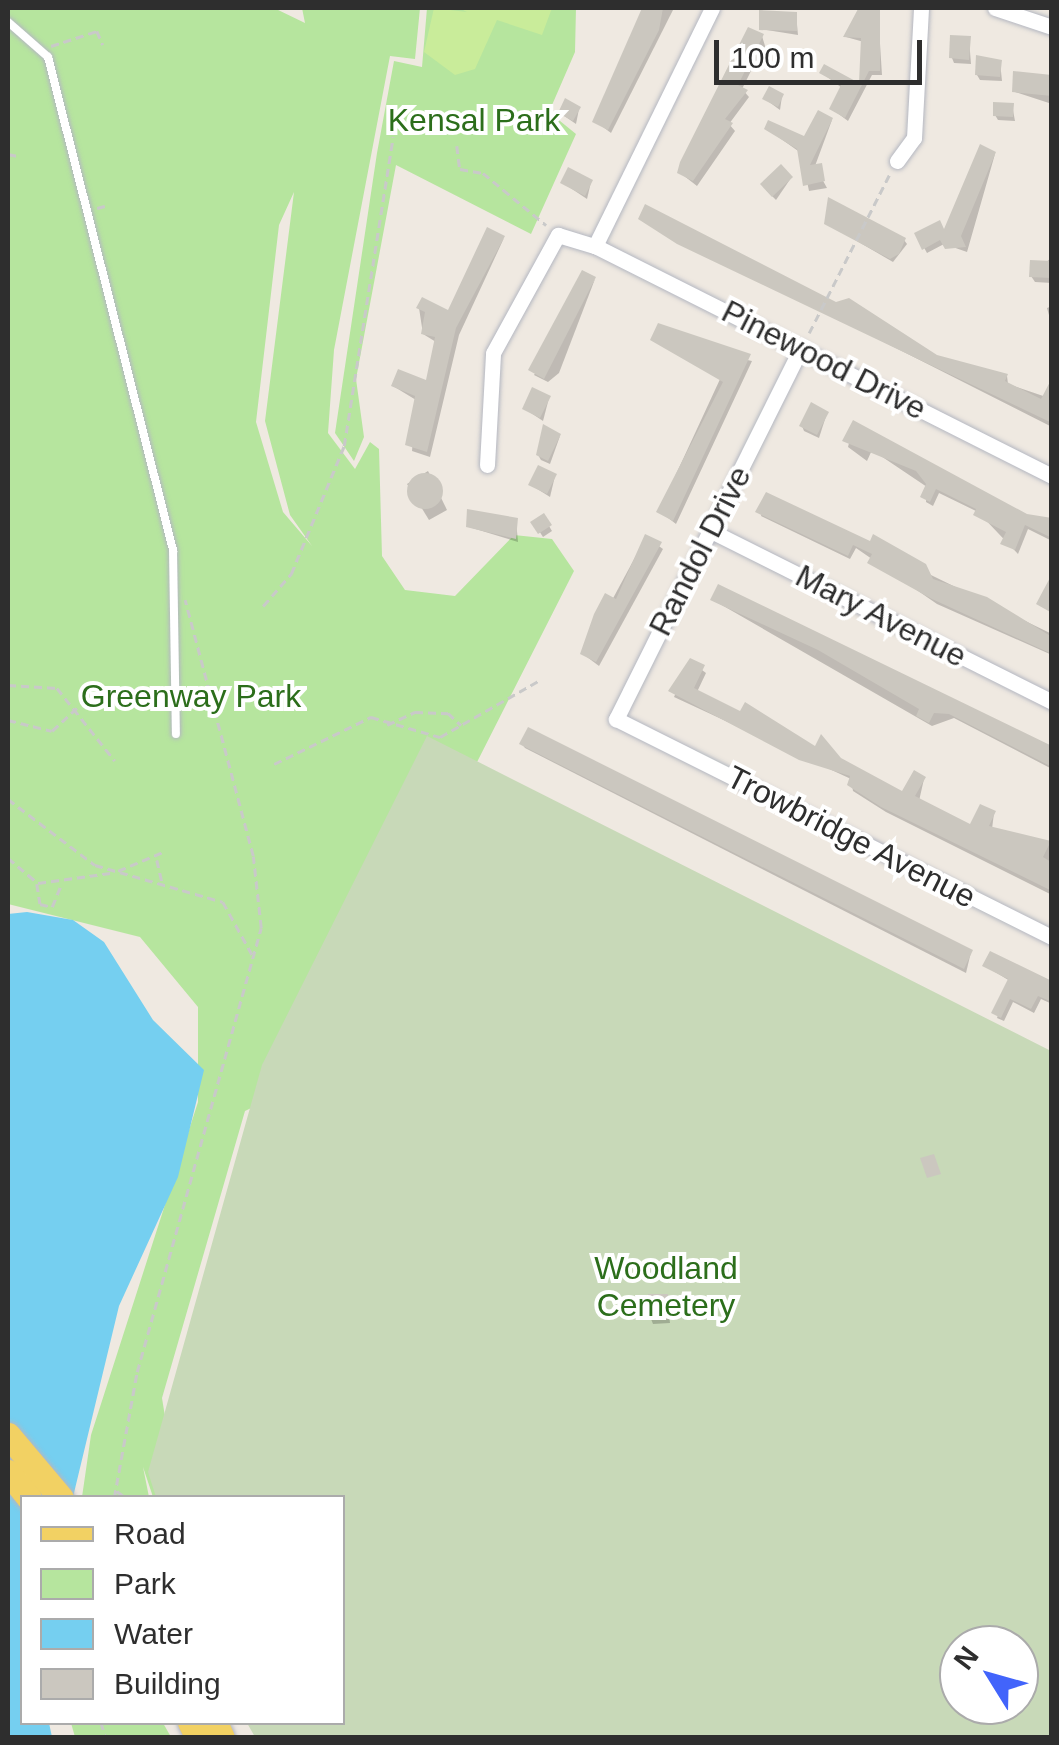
<!DOCTYPE html>
<style>
body{margin:0}
#map{position:relative;width:1059px;height:1745px;overflow:hidden;background:#efe9e1;font-family:Arial,sans-serif}
div>[style]{position:absolute}
[style*='--x']{left:calc(var(--x)*1px);top:calc(var(--y)*1px);width:calc(var(--w)*1px);rotate:calc(var(--a)*1deg)}
.green>*{inset:0;background:#b6e59e}
.cemetery>*{inset:0;background:#c8d9b8}
.pitch>*{inset:0;background:#c9ec9a}
.water>*{inset:0;background:#75cff0}
.shadow>*{inset:0;background:#0003}
.building>*{inset:0;background:#cbc7bf}
.round{border-radius:50%}
.path>*{height:2.5px;margin-top:-1.25px;transform-origin:0;background:repeating-linear-gradient(90deg,#c9c9c9 0 8px,transparent 0 13px)}
.roads{filter:drop-shadow(0 0 2px #b4b7c1) drop-shadow(0 0 2px #b4b7c1)}
.service>*{height:8px;margin:-4px;padding:0 4px;transform-origin:4px;border-radius:4px;background:#fff}
.minor>*{height:15px;margin:-7.5px;padding:0 7.5px;transform-origin:7.5px;border-radius:7.5px;background:#fff}
.primary>*{height:25px;margin:-12.5px;padding:0 12.5px;transform-origin:12.5px;border-radius:12.5px;background:#f2d163}
span{translate:-50% -50%;white-space:nowrap;text-align:center;line-height:1.15;-webkit-text-stroke:8px #fff;paint-order:stroke}
.park-label{font-size:32px;color:#2c6e1b}
.street-label{font-size:32px;color:#2e2e2e}
.frame{position:absolute;inset:0;border:10px solid #2e2e2e;pointer-events:none}
.legend{position:absolute;left:20px;top:1495px;width:325px;height:230px;box-sizing:border-box;background:#fff;border:2px solid #ababab;margin:0;padding:12px 18px;list-style:none;font-size:30px;color:#2e2e2e}
.legend li{display:flex;align-items:center;gap:20px;height:50px}
.legend b{width:50px;border:2px solid #ababab}
.north{position:absolute;left:939px;top:1625px;width:100px;height:100px;box-sizing:border-box;background:#fff;border:2px solid #ababab;border-radius:50%;rotate:307deg;font-size:28px;font-weight:700;line-height:40px;text-align:center;color:#2e2e2e}
.north::after{content:'';display:block;margin:auto;width:35px;height:45px;background:#4264fb;clip-path:polygon(50% 0,100% 100%,50% 72%,0 100%)}
.scale{position:absolute;left:714px;top:40px;width:208px;height:45px;box-sizing:border-box;border:5px solid #2e2e2e;border-top:0;padding-left:12px;font-size:30px;line-height:35px;white-space:nowrap;color:#2e2e2e;-webkit-text-stroke:8px #fff;paint-order:stroke}
</style>
<div id="map">
<div class="green">
<div style="clip-path:polygon(evenodd,8px 8px,274px 8px,305px 23px,302px 8px,420px 8px,415px 59px,390px 56px,334px 350px,328px 433px,355px 469px,370px 442px,379px 449px,382px 556px,405px 590px,455px 596px,514px 535px,552px 539px,574px 571px,472px 772px,377px 1047px,245px 1111px,162px 1398px,178px 1497px,153px 1497px,143px 1467px,149px 1497px,82px 1497px,91px 1435px,198px 1102px,198px 1007px,140px 937px,8px 904px,8px 8px,294px 192px,265px 421px,290px 515px,312px 546px,283px 512px,256px 422px,279px 225px,294px 192px)"></div>
<div style="clip-path:polygon(427px 8px,576px 8px,575px 52px,549px 112px,576px 134px,531px 234px,396px 165px,356px 379px,364px 437px,354px 461px,335px 433px,377px 153px,394px 61px,422px 67px)"></div>
<div style="clip-path:polygon(71px 1723px,163px 1723px,171px 1737px,75px 1737px)"></div>
</div>
<div class="cemetery">
<div style="clip-path:polygon(evenodd,427px 736px,1051px 1051px,1051px 1737px,255px 1737px,247px 1723px,342px 1722px,342px 1498px,156px 1497px,148px 1472px,262px 1065px,427px 736px,959px 1645px,1019px 1645px,1019px 1705px,959px 1705px,959px 1645px)"></div>
</div>
<div class="pitch">
<div style="clip-path:polygon(434px 8px,467px 12px,459px 8px,552px 8px,542px 35px,497px 20px,475px 69px,455px 75px,424px 52px)"></div>
</div>
<div class="water">
<div style="clip-path:polygon(27px 912px,73px 920px,104px 942px,153px 1020px,204px 1070px,178px 1177px,119px 1306px,73px 1497px,22px 1498px,22px 1722px,49px 1723px,52px 1737px,8px 1737px,8px 914px)"></div>
</div>
<div class="shadow">
<div style="clip-path:polygon(645px 8px,674px 8px,611px 133px,595px 121px)"></div>
<div style="clip-path:polygon(878px 12px,882px 75px,872px 75px,848px 121px,832px 109px,842px 88px,822px 73px,861px 87px,864px 42px,846px 37px)"></div>
<div style="clip-path:polygon(796px 14px,798px 35px,761px 29px)"></div>
<div style="clip-path:polygon(762px 36px,769px 59px,756px 61px,742px 89px,749px 97px,729px 124px,735px 131px,697px 186px,679px 172px)"></div>
<div style="clip-path:polygon(969px 39px,971px 64px,954px 63px,952px 58px)"></div>
<div style="clip-path:polygon(1000px 62px,1002px 81px,980px 80px,977px 75px)"></div>
<div style="clip-path:polygon(1052px 77px,1052px 104px,1015px 92px)"></div>
<div style="clip-path:polygon(782px 96px,780px 110px,765px 99px)"></div>
<div style="clip-path:polygon(1012px 105px,1015px 121px,998px 120px,995px 115px)"></div>
<div style="clip-path:polygon(579px 109px,576px 124px,560px 113px)"></div>
<div style="clip-path:polygon(832px 120px,815px 166px,827px 188px,809px 191px,801px 153px,767px 129px,805px 139px)"></div>
<div style="clip-path:polygon(995px 154px,967px 252px,944px 244px,927px 253px,917px 235px,944px 234px)"></div>
<div style="clip-path:polygon(791px 178px,776px 200px,766px 190px)"></div>
<div style="clip-path:polygon(591px 182px,587px 199px,563px 183px)"></div>
<div style="clip-path:polygon(641px 219px,936px 357px,1007px 376px,1008px 384px,1052px 399px,1052px 427px)"></div>
<div style="clip-path:polygon(826px 223px,904px 240px,907px 244px,893px 262px)"></div>
<div style="clip-path:polygon(504px 238px,459px 335px,430px 457px,412px 451px,416px 400px,393px 386px,428px 383px,436px 342px,423px 334px,419px 308px,449px 313px)"></div>
<div style="clip-path:polygon(1052px 257px,1052px 283px,1035px 282px,1031px 276px)"></div>
<div style="clip-path:polygon(595px 279px,559px 373px,548px 382px,534px 375px)"></div>
<div style="clip-path:polygon(1052px 306px,1052px 326px,1047px 308px)"></div>
<div style="clip-path:polygon(653px 340px,752px 361px,676px 524px,659px 511px,721px 377px)"></div>
<div style="clip-path:polygon(549px 398px,543px 421px,525px 409px)"></div>
<div style="clip-path:polygon(827px 413px,819px 438px,804px 431px,802px 426px)"></div>
<div style="clip-path:polygon(854px 423px,1027px 517px,1052px 519px,1052px 541px,1028px 529px,1018px 554px,978px 512px,939px 493px,933px 506px,926px 502px,927px 487px,872px 450px,867px 461px,848px 447px)"></div>
<div style="clip-path:polygon(560px 436px,550px 464px,541px 460px,538px 455px)"></div>
<div style="clip-path:polygon(428px 471px,447px 510px,429px 520px,407px 484px)"></div>
<div style="clip-path:polygon(555px 476px,550px 497px,531px 485px)"></div>
<div style="clip-path:polygon(767px 495px,1052px 634px,1052px 655px,937px 604px,856px 548px,850px 559px,761px 516px)"></div>
<div style="clip-path:polygon(543px 516px,552px 531px,543px 537px,534px 523px)"></div>
<div style="clip-path:polygon(516px 520px,518px 542px,469px 527px)"></div>
<div style="clip-path:polygon(646px 537px,663px 549px,599px 666px,583px 654px)"></div>
<div style="clip-path:polygon(713px 600px,1052px 749px,1052px 769px,954px 718px,932px 726px)"></div>
<div style="clip-path:polygon(690px 661px,706px 673px,697px 692px,904px 795px,924px 779px,919px 801px,971px 828px,994px 813px,992px 829px,1049px 843px,1052px 895px,886px 812px,853px 791px,851px 779px,674px 697px)"></div>
<div style="clip-path:polygon(522px 744px,971px 952px,966px 973px,525px 748px)"></div>
<div style="clip-path:polygon(985px 966px,1052px 984px,1052px 1004px,1041px 999px,1034px 1013px,1013px 1002px,1004px 1021px,997px 1018px,1010px 981px)"></div>
<div style="clip-path:polygon(667px 1296px,670px 1323px,653px 1324px,651px 1319px)"></div>
</div>
<div class="building">
<div style="clip-path:polygon(642px 8px,663px 8px,659px 30px,608px 130px,592px 122px)"></div>
<div style="clip-path:polygon(858px 9px,880px 10px,880px 71px,869px 71px,845px 118px,829px 109px,841px 85px,819px 73px,824px 64px,859px 83px,861px 38px,843px 37px)"></div>
<div style="clip-path:polygon(759px 10px,797px 12px,797px 31px,759px 30px)"></div>
<div style="clip-path:polygon(748px 27px,764px 34px,758px 46px,767px 51px,762px 62px,752px 57px,738px 85px,748px 90px,725px 119px,733px 123px,693px 181px,677px 173px,680px 162px)"></div>
<div style="clip-path:polygon(950px 35px,971px 36px,969px 60px,949px 58px)"></div>
<div style="clip-path:polygon(976px 55px,1002px 60px,1000px 77px,975px 75px)"></div>
<div style="clip-path:polygon(1013px 71px,1052px 75px,1052px 96px,1012px 92px)"></div>
<div style="clip-path:polygon(769px 86px,784px 94px,778px 107px,762px 99px)"></div>
<div style="clip-path:polygon(565px 98px,581px 107px,573px 121px,558px 113px)"></div>
<div style="clip-path:polygon(993px 102px,1014px 103px,1013px 117px,993px 116px)"></div>
<div style="clip-path:polygon(818px 110px,833px 118px,810px 165px,822px 163px,825px 181px,803px 186px,797px 149px,764px 129px,768px 120px,804px 136px)"></div>
<div style="clip-path:polygon(980px 144px,996px 152px,961px 236px,966px 247px,945px 249px,940px 240px,922px 250px,914px 233px,940px 220px,944px 229px)"></div>
<div style="clip-path:polygon(781px 164px,793px 177px,772px 197px,760px 184px)"></div>
<div style="clip-path:polygon(568px 167px,593px 180px,585px 196px,560px 183px)"></div>
<div style="clip-path:polygon(828px 197px,906px 238px,899px 254px,890px 259px,824px 224px)"></div>
<div style="clip-path:polygon(645px 204px,836px 302px,849px 298px,937px 355px,1008px 374px,1005px 381px,1041px 399px,1052px 378px,1052px 423px,677px 244px,638px 219px)"></div>
<div style="clip-path:polygon(487px 227px,505px 236px,456px 328px,427px 452px,405px 445px,415px 396px,391px 386px,398px 369px,426px 380px,435px 337px,421px 334px,425px 312px,416px 308px,422px 297px,448px 310px)"></div>
<div style="clip-path:polygon(1030px 260px,1052px 261px,1051px 278px,1029px 277px)"></div>
<div style="clip-path:polygon(582px 270px,596px 277px,544px 379px,528px 370px)"></div>
<div style="clip-path:polygon(658px 323px,751px 354px,673px 521px,656px 512px,723px 382px,650px 340px)"></div>
<div style="clip-path:polygon(532px 387px,551px 396px,540px 418px,522px 409px)"></div>
<div style="clip-path:polygon(811px 402px,829px 412px,817px 435px,799px 426px)"></div>
<div style="clip-path:polygon(853px 420px,1027px 514px,1052px 518px,1052px 538px,1025px 525px,1015px 550px,1000px 544px,1006px 532px,973px 515px,976px 509px,936px 489px,930px 502px,920px 497px,926px 484px,916px 471px,842px 441px)"></div>
<div style="clip-path:polygon(543px 424px,561px 434px,548px 461px,536px 455px)"></div>
<div style="clip-path:polygon(538px 465px,557px 474px,547px 494px,528px 485px)"></div>
<div class="round" style="left:407px;top:473px;width:36px;height:36px"></div>
<div style="clip-path:polygon(766px 492px,870px 541px,873px 534px,926px 564px,933px 579px,987px 597px,1052px 637px,1052px 654px,932px 599px,867px 563px,872px 554px,853px 545px,848px 556px,755px 512px)"></div>
<div style="clip-path:polygon(467px 509px,518px 518px,516px 539px,466px 527px)"></div>
<div style="clip-path:polygon(544px 513px,552px 525px,538px 534px,530px 522px)"></div>
<div style="clip-path:polygon(645px 534px,662px 542px,596px 662px,580px 654px,594px 614px,605px 593px,616px 599px)"></div>
<div style="clip-path:polygon(1052px 574px,1052px 613px,1036px 604px)"></div>
<div style="clip-path:polygon(718px 584px,1052px 746px,1052px 767px,949px 714px,934px 713px,929px 723px,916px 716px,919px 709px,818px 650px,710px 600px)"></div>
<div style="clip-path:polygon(690px 658px,705px 665px,694px 688px,740px 711px,745px 702px,815px 746px,821px 734px,841px 758px,902px 791px,914px 770px,926px 777px,915px 796px,970px 824px,980px 804px,996px 811px,989px 826px,1051px 841px,1043px 857px,1051px 862px,1052px 891px,881px 807px,847px 785px,850px 776px,799px 760px,668px 691px)"></div>
<div style="clip-path:polygon(528px 727px,973px 950px,964px 969px,519px 744px)"></div>
<div style="clip-path:polygon(990px 951px,1052px 981px,1052px 1002px,1038px 996px,1031px 1009px,1010px 999px,1001px 1018px,991px 1013px,1008px 979px,982px 966px)"></div>
<div style="clip-path:polygon(934px 1154px,941px 1174px,927px 1178px,920px 1158px)"></div>
<div style="clip-path:polygon(648px 1294px,668px 1294px,669px 1319px,648px 1320px)"></div>
</div>
<div class="path">
<div style="--x:51;--y:46;--w:48;--a:-18.1"></div>
<div style="--x:97;--y:31;--w:15;--a:67"></div>
<div style="--x:457;--y:146;--w:23;--a:83"></div>
<div style="--x:460;--y:169;--w:23;--a:10"></div>
<div style="--x:483;--y:173;--w:82;--a:39.5"></div>
<div style="--x:8;--y:154;--w:10;--a:11"></div>
<div style="--x:97;--y:208;--w:8;--a:-14"></div>
<div style="--x:809;--y:333;--w:177;--a:-63.1"></div>
<div style="--x:263;--y:606;--w:43;--a:-48.8"></div>
<div style="--x:291;--y:574;--w:139;--a:-67.5"></div>
<div style="--x:344;--y:446;--w:313;--a:-81"></div>
<div style="--x:8;--y:685;--w:49;--a:3.5"></div>
<div style="--x:57;--y:688;--w:93;--a:51.5"></div>
<div style="--x:8;--y:717;--w:10;--a:90"></div>
<div style="--x:8;--y:720;--w:45;--a:14"></div>
<div style="--x:52;--y:731;--w:34;--a:-43"></div>
<div style="--x:387;--y:725;--w:31;--a:-25"></div>
<div style="--x:415;--y:712;--w:33;--a:2"></div>
<div style="--x:448;--y:713;--w:18;--a:43"></div>
<div style="--x:274;--y:764;--w:108;--a:-25.9"></div>
<div style="--x:371;--y:717;--w:72;--a:16.2"></div>
<div style="--x:440;--y:737;--w:115;--a:-29.7"></div>
<div style="--x:8;--y:799;--w:109;--a:37.2"></div>
<div style="--x:95;--y:865;--w:133;--a:16.1"></div>
<div style="--x:223;--y:902;--w:64;--a:61"></div>
<div style="--x:8;--y:858;--w:39;--a:40"></div>
<div style="--x:38;--y:883;--w:73;--a:-7.9"></div>
<div style="--x:157;--y:860;--w:22;--a:77"></div>
<div style="--x:118;--y:871;--w:49;--a:-22.9"></div>
<div style="--x:37;--y:884;--w:20;--a:81"></div>
<div style="--x:40;--y:904;--w:12;--a:14"></div>
<div style="--x:52;--y:907;--w:22;--a:-68"></div>
<div style="--x:117;--y:1491;--w:11;--a:38"></div>
<div style="--x:114;--y:1498;--w:128;--a:-79.7"></div>
<div style="--x:137;--y:1372;--w:461;--a:-74.4"></div>
<div style="--x:261;--y:928;--w:72;--a:-96.3"></div>
<div style="--x:253;--y:856;--w:265;--a:-104.9"></div>
<div style="--x:101;--y:1722;--w:17;--a:73"></div>
</div>
<div class="roads">
<div class="service">
<div style="--x:8;--y:22;--w:53;--a:41.2"></div>
<div style="--x:48;--y:57;--w:509;--a:75.77"></div>
<div style="--x:173;--y:550;--w:184;--a:89.1"></div>
</div>
<div class="minor">
<div style="--x:995;--y:8;--w:60;--a:18.4"></div>
<div style="--x:897;--y:161;--w:29;--a:-54"></div>
<div style="--x:914;--y:138;--w:130;--a:-86.9"></div>
<div style="--x:595;--y:246;--w:265;--a:-63.8"></div>
<div style="--x:801;--y:348;--w:415;--a:116.5"></div>
<div style="--x:616;--y:719;--w:487;--a:26.6"></div>
<div style="--x:487;--y:465;--w:112;--a:-86.9"></div>
<div style="--x:493;--y:353;--w:135;--a:-61.2"></div>
<div style="--x:558;--y:235;--w:39;--a:17"></div>
<div style="--x:595;--y:246;--w:512;--a:26.72"></div>
<div style="--x:711;--y:531;--w:381;--a:26.6"></div>
</div>
<div class="primary">
<div style="--x:8;--y:1435;--w:82;--a:49.9"></div>
<div style="--x:8;--y:1472;--w:33;--a:51"></div>
<div style="--x:190;--y:1722;--w:18;--a:63"></div>
<div style="--x:215;--y:1722;--w:17;--a:66"></div>
</div>
</div>
<div class="park-label">
<span style="left:474px;top:120px">Kensal Park</span>
<span style="left:191px;top:696px">Greenway Park</span>
<span style="left:666px;top:1287px">Woodland<br>Cemetery</span>
</div>
<div class="street-label">
<span style="left:824px;top:360px;rotate:27deg">Pinewood Drive</span>
<span style="left:700px;top:551px;rotate:-63deg">Randol Drive</span>
<span style="left:881px;top:616px;rotate:27deg">Mary Avenue</span>
<span style="left:851px;top:837px;rotate:27deg">Trowbridge Avenue</span>
</div>
<div class="frame"></div>
<ul class="legend">
<li><b style="height:12px;background:#f2d163"></b>Road</li>
<li><b style="height:28px;background:#b6e59e"></b>Park</li>
<li><b style="height:28px;background:#75cff0"></b>Water</li>
<li><b style="height:28px;background:#cbc7bf"></b>Building</li>
</ul>
<div class="north">N</div>
<div class="scale">100 m</div>
</div>
